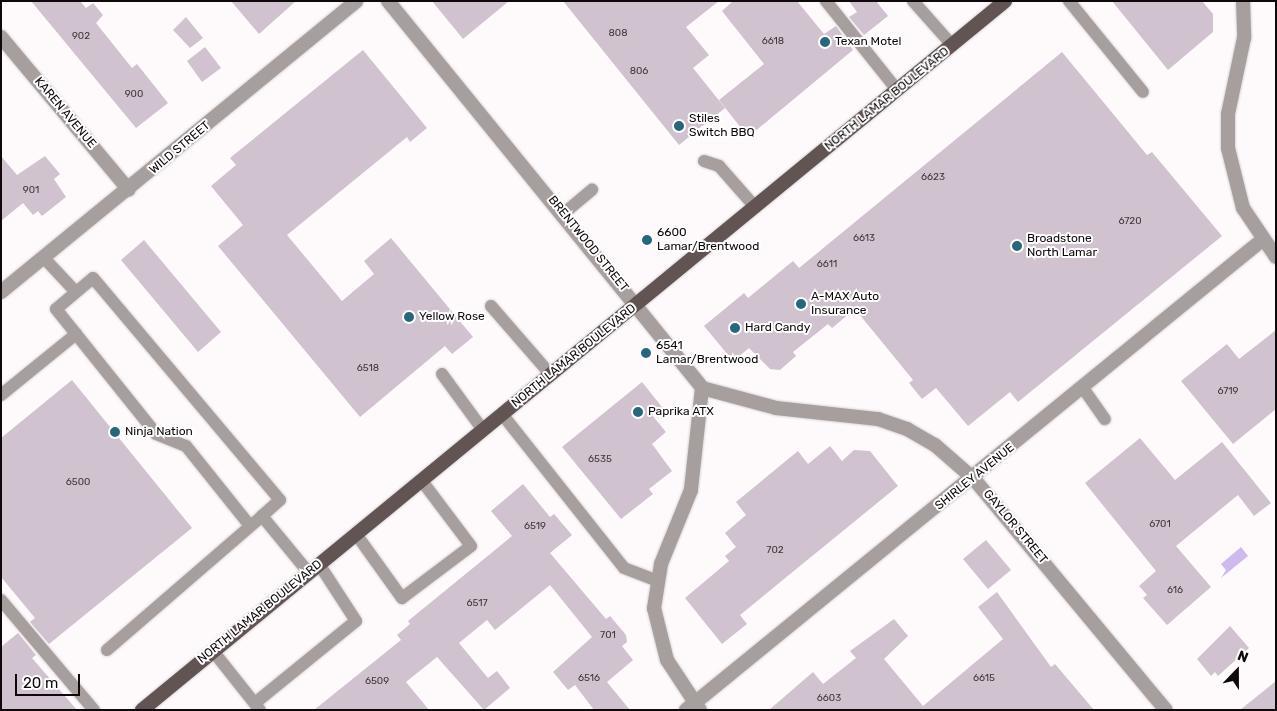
<!DOCTYPE html>
<style>
body{margin:0}
#map{position:relative;width:1277px;height:711px;overflow:hidden;background:#fefafc;font-family:Rubik,sans-serif}
div>[style]{position:absolute}
[style*='--x']{left:calc(var(--x)*1px);top:calc(var(--y)*1px);width:calc(var(--w)*1px);rotate:calc(var(--a)*1deg)}
.water>*{inset:0;background:#cebaec}
.building>*{inset:0;background:#d0c2ce}
.roads{filter:drop-shadow(0 0 1px #d8d3d6) drop-shadow(0 0 1px #d8d3d6)}
.service>*{height:12px;margin:-6px;padding:0 6px;transform-origin:6px;border-radius:6px;background:#a79f9e}
.minor>*{height:14px;margin:-7px;padding:0 7px;transform-origin:7px;border-radius:7px;background:#a79f9e}
.primary>*{height:14px;margin:-7px;padding:0 7px;transform-origin:7px;border-radius:7px;background:#625453}
.dots>*{width:14px;height:14px;translate:-50% -50%;box-sizing:border-box;border:2px solid #fff;border-radius:50%}
span{translate:-50% -50%;white-space:nowrap;text-align:center;line-height:1.15;-webkit-text-stroke:4px #fff;paint-order:stroke}
.number-label{font-size:10px;color:#3f373c}
.number-label span{-webkit-text-stroke-width:0}
.poi-label{font-size:12px;color:#0f090c}
.left{translate:0 -50%;text-align:left}
.street-label{font-size:12px;color:#0f090c}
.frame{position:absolute;inset:0;border:2px solid #0f090c;pointer-events:none}
.north{position:absolute;left:1212px;top:646px;width:50px;height:50px;-webkit-text-stroke:4px #fff;paint-order:stroke;rotate:22deg;font-size:14px;font-weight:700;line-height:20px;text-align:center;color:#0f090c}
.north::after{content:'';display:block;margin:auto;width:18px;height:22px;background:#0f090c;clip-path:polygon(50% 0,100% 100%,50% 72%,0 100%)}
.scale{position:absolute;left:15px;top:674px;width:65px;height:22px;box-sizing:border-box;border:2px solid #0f090c;border-top:0;padding-left:6px;font-size:15px;line-height:18px;white-space:nowrap;color:#0f090c;-webkit-text-stroke:4px #fff;paint-order:stroke}
</style>
<div id="map">
<div class="water">
<div style="clip-path:polygon(1241px 547px,1248px 556px,1221px 578px,1226px 570px,1221px 564px)"></div>
</div>
<div class="building">
<div style="clip-path:polygon(31px 1px,80px 1px,86px 8px,93px 3px,103px 15px,96px 23px,132px 68px,137px 64px,168px 103px,136px 128px)"></div>
<div style="clip-path:polygon(231px 1px,296px 1px,259px 34px)"></div>
<div style="clip-path:polygon(432px 1px,509px 1px,463px 39px)"></div>
<div style="clip-path:polygon(563px 1px,719px 1px,686px 27px,709px 55px,693px 68px,725px 108px,679px 145px)"></div>
<div style="clip-path:polygon(733px 1px,797px 1px,824px 34px,836px 26px,853px 50px,748px 137px,719px 100px,764px 64px,722px 11px)"></div>
<div style="clip-path:polygon(849px 1px,876px 1px,888px 16px,864px 35px,849px 17px,857px 12px)"></div>
<div style="clip-path:polygon(1112px 1px,1202px 1px,1213px 14px,1213px 32px,1168px 70px)"></div>
<div style="clip-path:polygon(186px 17px,203px 38px,190px 48px,173px 30px)"></div>
<div style="clip-path:polygon(205px 47px,221px 68px,202px 82px,187px 61px)"></div>
<div style="clip-path:polygon(363px 50px,427px 128px,410px 142px,407px 137px,287px 235px,342px 301px,374px 274px,364px 261px,391px 238px,473px 337px,452px 354px,445px 346px,360px 417px,218px 246px,243px 225px,211px 186px,236px 165px,230px 158px)"></div>
<div style="clip-path:polygon(1062px 52px,1147px 155px,1152px 152px,1222px 236px,1018px 402px,1010px 392px,968px 426px,936px 388px,922px 399px,909px 383px,913px 380px,855px 309px,832px 328px,828px 324px,793px 352px,796px 356px,780px 370px,770px 369px,749px 348px,733px 361px,704px 326px,744px 293px,748px 298px,793px 261px,799px 268px)"></div>
<div style="clip-path:polygon(1px 156px,17px 175px,45px 156px,60px 174px,54px 179px,66px 197px,42px 216px,38px 211px,33px 215px,23px 203px,1px 221px)"></div>
<div style="clip-path:polygon(144px 240px,221px 332px,198px 352px,121px 260px)"></div>
<div style="clip-path:polygon(1276px 330px,1276px 409px,1233px 444px,1181px 381px,1227px 344px,1239px 359px)"></div>
<div style="clip-path:polygon(72px 380px,192px 528px,49px 644px,30px 622px,35px 618px,1px 577px,1px 438px)"></div>
<div style="clip-path:polygon(642px 382px,662px 407px,652px 415px,666px 432px,652px 444px,672px 471px,649px 489px,653px 494px,621px 519px,562px 447px)"></div>
<div style="clip-path:polygon(1140px 438px,1175px 480px,1222px 442px,1271px 503px,1254px 516px,1238px 495px,1176px 546px,1211px 587px,1167px 625px,1143px 598px,1147px 595px,1139px 586px,1156px 571px,1085px 483px)"></div>
<div style="clip-path:polygon(830px 446px,842px 461px,854px 450px,870px 451px,898px 486px,740px 615px,747px 624px,722px 644px,685px 598px,729px 561px,725px 556px,736px 547px,725px 533px,746px 515px,736px 502px,798px 451px,808px 464px)"></div>
<div style="clip-path:polygon(523px 484px,550px 517px,554px 514px,572px 535px,550px 553px,606px 619px,610px 616px,626px 635px,627px 642px,622px 646px,633px 660px,607px 682px,630px 710px,594px 710px,575px 685px,568px 690px,553px 672px,592px 637px,550px 585px,495px 630px,487px 620px,459px 643px,488px 678px,497px 671px,510px 688px,484px 710px,437px 657px,406px 682px,429px 710px,314px 710px,401px 640px,397px 635px,410px 624px,408px 621px,512px 536px,491px 511px)"></div>
<div style="clip-path:polygon(986px 540px,1011px 570px,988px 589px,963px 559px)"></div>
<div style="clip-path:polygon(997px 592px,1051px 667px,1055px 664px,1094px 710px,769px 710px,813px 672px,823px 684px,856px 658px,850px 651px,894px 619px,908px 636px,884px 659px,923px 706px,1003px 639px,978px 607px)"></div>
<div style="clip-path:polygon(1230px 626px,1249px 648px,1218px 676px,1215px 672px,1211px 676px,1197px 659px)"></div>
<div style="clip-path:polygon(18px 633px,36px 655px,32px 658px,77px 710px,1px 710px,1px 647px)"></div>
<div style="clip-path:polygon(1276px 681px,1276px 710px,1240px 710px)"></div>
</div>
<div class="roads">
<div class="service">
<div style="--x:826;--y:1;--w:114;--a:51.4"></div>
<div style="--x:913;--y:1;--w:59;--a:48.4"></div>
<div style="--x:1069;--y:1;--w:117;--a:50.9"></div>
<div style="--x:704;--y:161;--w:16;--a:18"></div>
<div style="--x:719;--y:166;--w:55;--a:48.7"></div>
<div style="--x:563;--y:214;--w:38;--a:-40"></div>
<div style="--x:44;--y:258;--w:45;--a:46.8"></div>
<div style="--x:491;--y:306;--w:91;--a:49"></div>
<div style="--x:442;--y:374;--w:69;--a:53.8"></div>
<div style="--x:1083;--y:388;--w:38;--a:55"></div>
<div style="--x:1;--y:395;--w:97;--a:-39.1"></div>
<div style="--x:502;--y:414;--w:196;--a:51.6"></div>
<div style="--x:624;--y:568;--w:36;--a:21"></div>
<div style="--x:262;--y:516;--w:74;--a:50.5"></div>
<div style="--x:356;--y:534;--w:79;--a:54.3"></div>
<div style="--x:402;--y:598;--w:86;--a:-37"></div>
<div style="--x:471;--y:546;--w:81;--a:-127"></div>
<div style="--x:1;--y:600;--w:144;--a:49.8"></div>
<div style="--x:107;--y:650;--w:205;--a:-40.8"></div>
<div style="--x:262;--y:516;--w:24;--a:-42"></div>
<div style="--x:280;--y:500;--w:290;--a:-130.1"></div>
<div style="--x:93;--y:278;--w:48;--a:140"></div>
<div style="--x:56;--y:309;--w:160;--a:51.3"></div>
<div style="--x:156;--y:434;--w:32;--a:22"></div>
<div style="--x:186;--y:446;--w:102;--a:51.3"></div>
<div style="--x:213;--y:651;--w:75;--a:51.5"></div>
<div style="--x:255;--y:703;--w:130;--a:-39.1"></div>
<div style="--x:356;--y:621;--w:68;--a:-123"></div>
</div>
<div class="minor">
<div style="--x:388;--y:1;--w:498;--a:50.9"></div>
<div style="--x:702;--y:388;--w:103;--a:96.2"></div>
<div style="--x:691;--y:490;--w:80;--a:112.1"></div>
<div style="--x:661;--y:564;--w:45;--a:99"></div>
<div style="--x:654;--y:608;--w:54;--a:76"></div>
<div style="--x:667;--y:660;--w:60;--a:56.6"></div>
<div style="--x:1243;--y:1;--w:37;--a:88"></div>
<div style="--x:1244;--y:38;--w:78;--a:101.9"></div>
<div style="--x:1228;--y:114;--w:34;--a:90"></div>
<div style="--x:1228;--y:148;--w:62;--a:76"></div>
<div style="--x:1243;--y:208;--w:59;--a:56"></div>
<div style="--x:1;--y:37;--w:199;--a:50.1"></div>
<div style="--x:1;--y:292;--w:459;--a:-39.3"></div>
<div style="--x:702;--y:388;--w:77;--a:15.1"></div>
<div style="--x:776;--y:408;--w:103;--a:6.2"></div>
<div style="--x:878;--y:419;--w:31;--a:19"></div>
<div style="--x:907;--y:429;--w:32;--a:30"></div>
<div style="--x:935;--y:445;--w:52;--a:41.1"></div>
<div style="--x:974;--y:479;--w:300;--a:50.3"></div>
<div style="--x:686;--y:710;--w:743;--a:-39.21"></div>
</div>
<div class="primary">
<div style="--x:142;--y:710;--w:1117;--a:-39.4"></div>
</div>
</div>
<div class="dots">
<div style="left:825px;top:42px;background:#28667c"></div>
<div style="left:679px;top:126px;background:#28667c"></div>
<div style="left:647px;top:240px;background:#28667c"></div>
<div style="left:1017px;top:246px;background:#28667c"></div>
<div style="left:801px;top:304px;background:#28667c"></div>
<div style="left:409px;top:317px;background:#28667c"></div>
<div style="left:735px;top:328px;background:#28667c"></div>
<div style="left:646px;top:353px;background:#28667c"></div>
<div style="left:638px;top:412px;background:#28667c"></div>
<div style="left:115px;top:432px;background:#28667c"></div>
</div>
<div class="number-label">
<span style="left:618px;top:34px">808</span>
<span style="left:81px;top:37px">902</span>
<span style="left:773px;top:42px">6618</span>
<span style="left:639px;top:72px">806</span>
<span style="left:134px;top:95px">900</span>
<span style="left:933px;top:178px">6623</span>
<span style="left:31px;top:191px">901</span>
<span style="left:1130px;top:222px">6720</span>
<span style="left:864px;top:239px">6613</span>
<span style="left:827px;top:265px">6611</span>
<span style="left:368px;top:369px">6518</span>
<span style="left:1228px;top:392px">6719</span>
<span style="left:600px;top:460px">6535</span>
<span style="left:78px;top:483px">6500</span>
<span style="left:1160px;top:525px">6701</span>
<span style="left:535px;top:527px">6519</span>
<span style="left:775px;top:551px">702</span>
<span style="left:1175px;top:591px">616</span>
<span style="left:477px;top:604px">6517</span>
<span style="left:608px;top:636px">701</span>
<span style="left:589px;top:679px">6516</span>
<span style="left:984px;top:679px">6615</span>
<span style="left:377px;top:682px">6509</span>
<span style="left:829px;top:699px">6603</span>
</div>
<div class="poi-label">
<span class="left" style="left:835px;top:42px">Texan Motel</span>
<span class="left" style="left:689px;top:126px">Stiles<br>Switch BBQ</span>
<span class="left" style="left:657px;top:240px">6600<br>Lamar/Brentwood</span>
<span class="left" style="left:1027px;top:246px">Broadstone<br>North Lamar</span>
<span class="left" style="left:811px;top:304px">A-MAX Auto<br>Insurance</span>
<span class="left" style="left:419px;top:317px">Yellow Rose</span>
<span class="left" style="left:745px;top:328px">Hard Candy</span>
<span class="left" style="left:656px;top:353px">6541<br>Lamar/Brentwood</span>
<span class="left" style="left:648px;top:412px">Paprika ATX</span>
<span class="left" style="left:125px;top:432px">Ninja Nation</span>
</div>
<div class="street-label">
<span style="left:887px;top:99px;rotate:-39deg">NORTH LAMAR BOULEVARD</span>
<span style="left:65px;top:113px;rotate:50deg">KAREN AVENUE</span>
<span style="left:180px;top:148px;rotate:-40deg">WILD STREET</span>
<span style="left:588px;top:244px;rotate:51deg">BRENTWOOD STREET</span>
<span style="left:574px;top:356px;rotate:-39deg">NORTH LAMAR BOULEVARD</span>
<span style="left:975px;top:477px;rotate:-39deg">SHIRLEY AVENUE</span>
<span style="left:1015px;top:527px;rotate:50deg">GAYLOR STREET</span>
<span style="left:260px;top:612px;rotate:-39deg">NORTH LAMAR BOULEVARD</span>
</div>
<div class="frame"></div>
<div class="north">N</div>
<div class="scale">20 m</div>
</div>
